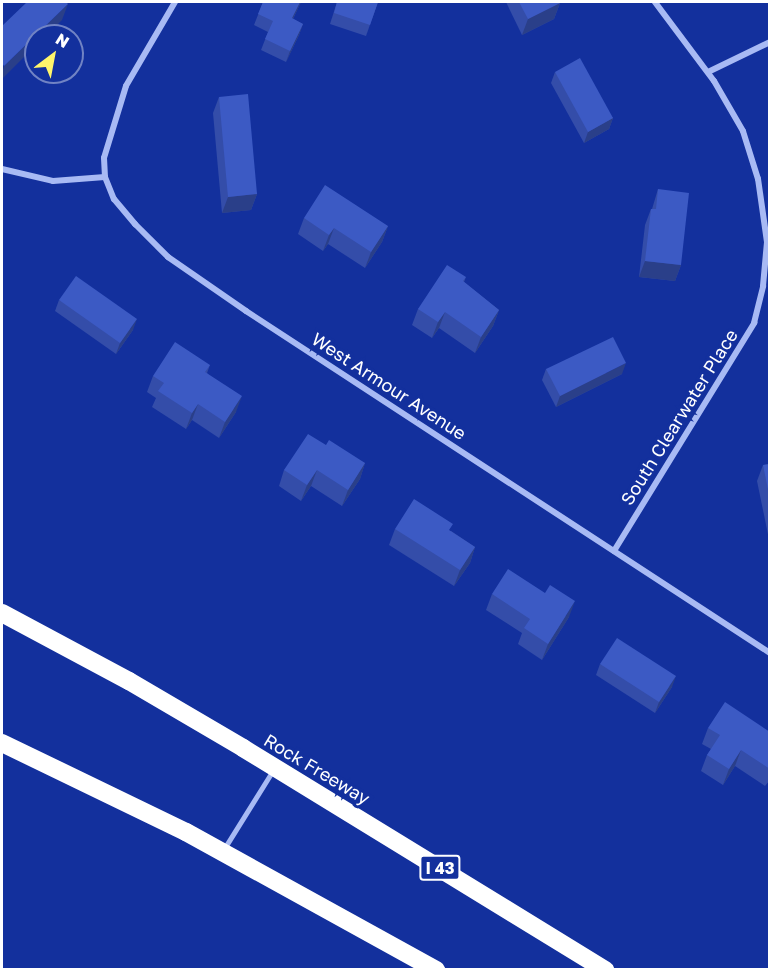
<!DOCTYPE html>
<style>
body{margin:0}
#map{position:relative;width:771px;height:971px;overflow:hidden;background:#13309d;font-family:"Golos Text",sans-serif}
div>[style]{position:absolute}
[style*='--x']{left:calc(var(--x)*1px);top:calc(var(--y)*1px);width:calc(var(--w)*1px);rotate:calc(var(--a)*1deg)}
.lane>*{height:4.5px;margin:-2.25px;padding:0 2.25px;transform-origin:2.25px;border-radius:2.25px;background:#a8baf4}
.street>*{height:6px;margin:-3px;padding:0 3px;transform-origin:3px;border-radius:3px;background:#a8baf4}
.highway>*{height:18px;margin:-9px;padding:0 9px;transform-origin:9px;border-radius:9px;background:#fff}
.wall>*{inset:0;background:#344da9}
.shaded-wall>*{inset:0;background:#2a3f89}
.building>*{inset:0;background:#3c5ac4}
span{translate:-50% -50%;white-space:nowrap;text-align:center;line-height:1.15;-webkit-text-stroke:6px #13309d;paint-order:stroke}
.shield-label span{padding:2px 4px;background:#13309d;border:2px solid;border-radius:4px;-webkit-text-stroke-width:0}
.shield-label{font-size:16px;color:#fff;font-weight:700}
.street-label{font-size:18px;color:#fff}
.frame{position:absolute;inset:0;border:3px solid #fff;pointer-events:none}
.north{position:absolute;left:24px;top:24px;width:60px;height:60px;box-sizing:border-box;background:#13309d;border:2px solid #7183c4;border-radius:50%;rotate:32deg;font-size:16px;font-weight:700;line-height:24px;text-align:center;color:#fff}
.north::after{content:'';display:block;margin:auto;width:21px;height:27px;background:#fff56b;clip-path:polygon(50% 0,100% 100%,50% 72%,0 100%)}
</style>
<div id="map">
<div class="lane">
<div style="--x:224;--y:849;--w:91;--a:-58.1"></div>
</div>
<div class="street">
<div style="--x:175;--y:2;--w:97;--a:120.3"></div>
<div style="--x:126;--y:86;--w:75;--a:107"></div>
<div style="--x:104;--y:158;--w:19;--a:87"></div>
<div style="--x:105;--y:177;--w:24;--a:68"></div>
<div style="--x:114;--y:199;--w:33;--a:50"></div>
<div style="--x:135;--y:224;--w:47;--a:45"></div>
<div style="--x:168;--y:257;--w:95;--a:34.7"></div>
<div style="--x:246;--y:311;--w:626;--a:33.13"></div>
<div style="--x:708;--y:72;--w:69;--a:-25.8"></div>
<div style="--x:2;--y:169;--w:52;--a:13.2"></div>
<div style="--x:53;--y:181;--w:52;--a:-4.4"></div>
<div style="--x:614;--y:551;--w:268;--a:-58.4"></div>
<div style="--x:754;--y:323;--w:38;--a:-76"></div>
<div style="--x:763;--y:286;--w:44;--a:-84.8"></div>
<div style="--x:767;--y:242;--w:64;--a:-98.1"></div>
<div style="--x:758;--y:179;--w:50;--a:-107.4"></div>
<div style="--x:743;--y:131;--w:58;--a:-120.1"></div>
<div style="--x:714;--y:81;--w:99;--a:-126.8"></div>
</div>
<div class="highway">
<div style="--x:2;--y:613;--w:144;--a:28.2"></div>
<div style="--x:129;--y:681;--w:132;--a:30.4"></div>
<div style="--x:243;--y:748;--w:425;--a:31.5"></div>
<div style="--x:2;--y:743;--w:204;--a:25.8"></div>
<div style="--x:186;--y:832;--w:286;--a:28.9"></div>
</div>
<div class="wall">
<div style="clip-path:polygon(263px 2px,301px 2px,293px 19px,303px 24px,299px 35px,286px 62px,261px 50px,268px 32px,254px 25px)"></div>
<div style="clip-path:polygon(337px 2px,378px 2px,366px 36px,330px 24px)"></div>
<div style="clip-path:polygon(506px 2px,559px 2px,560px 3px,554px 19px,522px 35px)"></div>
<div style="clip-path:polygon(555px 72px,613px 118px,609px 129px,584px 143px,551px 83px)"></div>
<div style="clip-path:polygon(219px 97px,257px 194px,251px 210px,222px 213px,213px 113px)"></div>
<div style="clip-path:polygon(658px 189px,681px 265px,675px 281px,639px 277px,645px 225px,651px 209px,652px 209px)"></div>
<div style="clip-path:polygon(304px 218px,388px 226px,382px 242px,365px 268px,328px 244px,323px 251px,298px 234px)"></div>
<div style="clip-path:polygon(466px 277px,464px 282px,499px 310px,493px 326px,475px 353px,439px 328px,432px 338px,412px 325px,418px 309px)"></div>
<div style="clip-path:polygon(59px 300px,133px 330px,116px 354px,55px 311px)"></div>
<div style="clip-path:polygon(210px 365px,207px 373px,236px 412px,219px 438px,192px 420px,186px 429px,152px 407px,156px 398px,147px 392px,153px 376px)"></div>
<div style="clip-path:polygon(546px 369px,622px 374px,556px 407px,542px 380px)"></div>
<div style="clip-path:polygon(326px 445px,365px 463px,360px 479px,342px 506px,311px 486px,301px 501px,279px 486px,284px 470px)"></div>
<div style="clip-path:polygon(770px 464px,770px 544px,757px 481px,763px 465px)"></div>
<div style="clip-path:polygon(395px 529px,451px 531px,475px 547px,470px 563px,454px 586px,389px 545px)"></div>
<div style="clip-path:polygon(492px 594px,569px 617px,542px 660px,518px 644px,522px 633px,486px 610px)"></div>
<div style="clip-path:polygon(600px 664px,672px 687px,655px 713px,596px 675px)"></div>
<div style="clip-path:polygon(708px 728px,770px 732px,770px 780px,765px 786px,735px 766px,723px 785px,701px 771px,707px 755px,711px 749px,702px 744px)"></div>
</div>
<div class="shaded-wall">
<div style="clip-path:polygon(300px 2px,301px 2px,288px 29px,292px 18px)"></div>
<div style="clip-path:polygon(560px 3px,554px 19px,522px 35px,528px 19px)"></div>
<div style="clip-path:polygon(68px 4px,62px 20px,46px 36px,36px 36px,36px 45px,2px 79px,2px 73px,4px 66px)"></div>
<div style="clip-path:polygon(303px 24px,299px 35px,286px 62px,290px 51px)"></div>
<div style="clip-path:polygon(613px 118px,609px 129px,584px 143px,588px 132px)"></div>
<div style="clip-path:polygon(257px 194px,251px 210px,222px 213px,228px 197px)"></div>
<div style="clip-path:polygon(388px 226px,382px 242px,365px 268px,371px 252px)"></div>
<div style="clip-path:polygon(334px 228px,328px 244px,323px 251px,329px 235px)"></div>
<div style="clip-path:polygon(645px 261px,681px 265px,675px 281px,639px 277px)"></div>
<div style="clip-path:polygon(499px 310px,493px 326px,475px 353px,481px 337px)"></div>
<div style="clip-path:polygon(445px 312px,439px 328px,432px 338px,438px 322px)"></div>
<div style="clip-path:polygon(137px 319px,133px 330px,116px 354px,120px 343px)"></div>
<div style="clip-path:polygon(626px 363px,622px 374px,556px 407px,560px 396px)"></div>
<div style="clip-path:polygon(242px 396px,236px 412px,219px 438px,225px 422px)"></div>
<div style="clip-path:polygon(198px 404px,192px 420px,186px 429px,192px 413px)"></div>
<div style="clip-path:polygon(365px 463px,360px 479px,342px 506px,348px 490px)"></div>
<div style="clip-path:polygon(317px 470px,311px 486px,301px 501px,307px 485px)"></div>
<div style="clip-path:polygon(475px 547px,470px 563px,454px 586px,460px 570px)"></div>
<div style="clip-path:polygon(575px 601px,569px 617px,542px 660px,548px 644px)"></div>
<div style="clip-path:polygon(676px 676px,672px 687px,655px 713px,659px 702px)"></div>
<div style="clip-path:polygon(741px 750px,735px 766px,723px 785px,729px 769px)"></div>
</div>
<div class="building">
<div style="clip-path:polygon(27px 2px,66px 2px,68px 4px,4px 66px,2px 63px,2px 26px)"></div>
<div style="clip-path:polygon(263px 2px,300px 2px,292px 18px,303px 24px,290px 51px,265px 39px,273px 21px,258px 14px)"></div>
<div style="clip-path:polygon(337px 2px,378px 2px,370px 25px,334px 13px)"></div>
<div style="clip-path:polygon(519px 2px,559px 2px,560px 3px,528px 19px)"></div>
<div style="clip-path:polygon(580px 58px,613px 118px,588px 132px,555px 72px)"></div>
<div style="clip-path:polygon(248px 94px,257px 194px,228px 197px,219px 97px)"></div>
<div style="clip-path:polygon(325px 185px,388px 226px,371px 252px,334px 228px,329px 235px,304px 218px)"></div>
<div style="clip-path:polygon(658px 189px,689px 193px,681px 265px,645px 261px,651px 209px,656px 209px)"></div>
<div style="clip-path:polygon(447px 265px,466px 277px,463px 281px,499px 310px,481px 337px,445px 312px,438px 322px,418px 309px)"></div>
<div style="clip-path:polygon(76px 276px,137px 319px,120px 343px,59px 300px)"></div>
<div style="clip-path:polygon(613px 337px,626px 363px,560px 396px,546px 369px)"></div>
<div style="clip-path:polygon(175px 342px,210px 365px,205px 372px,242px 396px,225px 422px,198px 404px,192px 413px,158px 391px,164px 383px,153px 376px)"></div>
<div style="clip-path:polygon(308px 434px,326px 445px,329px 440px,365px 463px,348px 490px,317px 470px,307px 485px,284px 470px)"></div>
<div style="clip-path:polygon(770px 464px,770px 499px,763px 465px)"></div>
<div style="clip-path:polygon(414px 499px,453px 524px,449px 530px,475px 547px,460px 570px,395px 529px)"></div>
<div style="clip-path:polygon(508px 569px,545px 593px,550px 585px,575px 601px,548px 644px,524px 628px,530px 619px,492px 594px)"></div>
<div style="clip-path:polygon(617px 638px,676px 676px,659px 702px,600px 664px)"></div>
<div style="clip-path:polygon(725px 702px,770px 732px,770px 769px,741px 750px,729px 769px,707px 755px,720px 735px,708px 728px)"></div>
</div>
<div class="shield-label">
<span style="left:440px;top:868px">I 43</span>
</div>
<div class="street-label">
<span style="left:389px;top:386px;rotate:33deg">West Armour Avenue</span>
<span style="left:679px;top:417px;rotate:-58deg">South Clearwater Place</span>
<span style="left:317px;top:769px;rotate:31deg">Rock Freeway</span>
</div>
<div class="frame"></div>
<div class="north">N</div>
</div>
